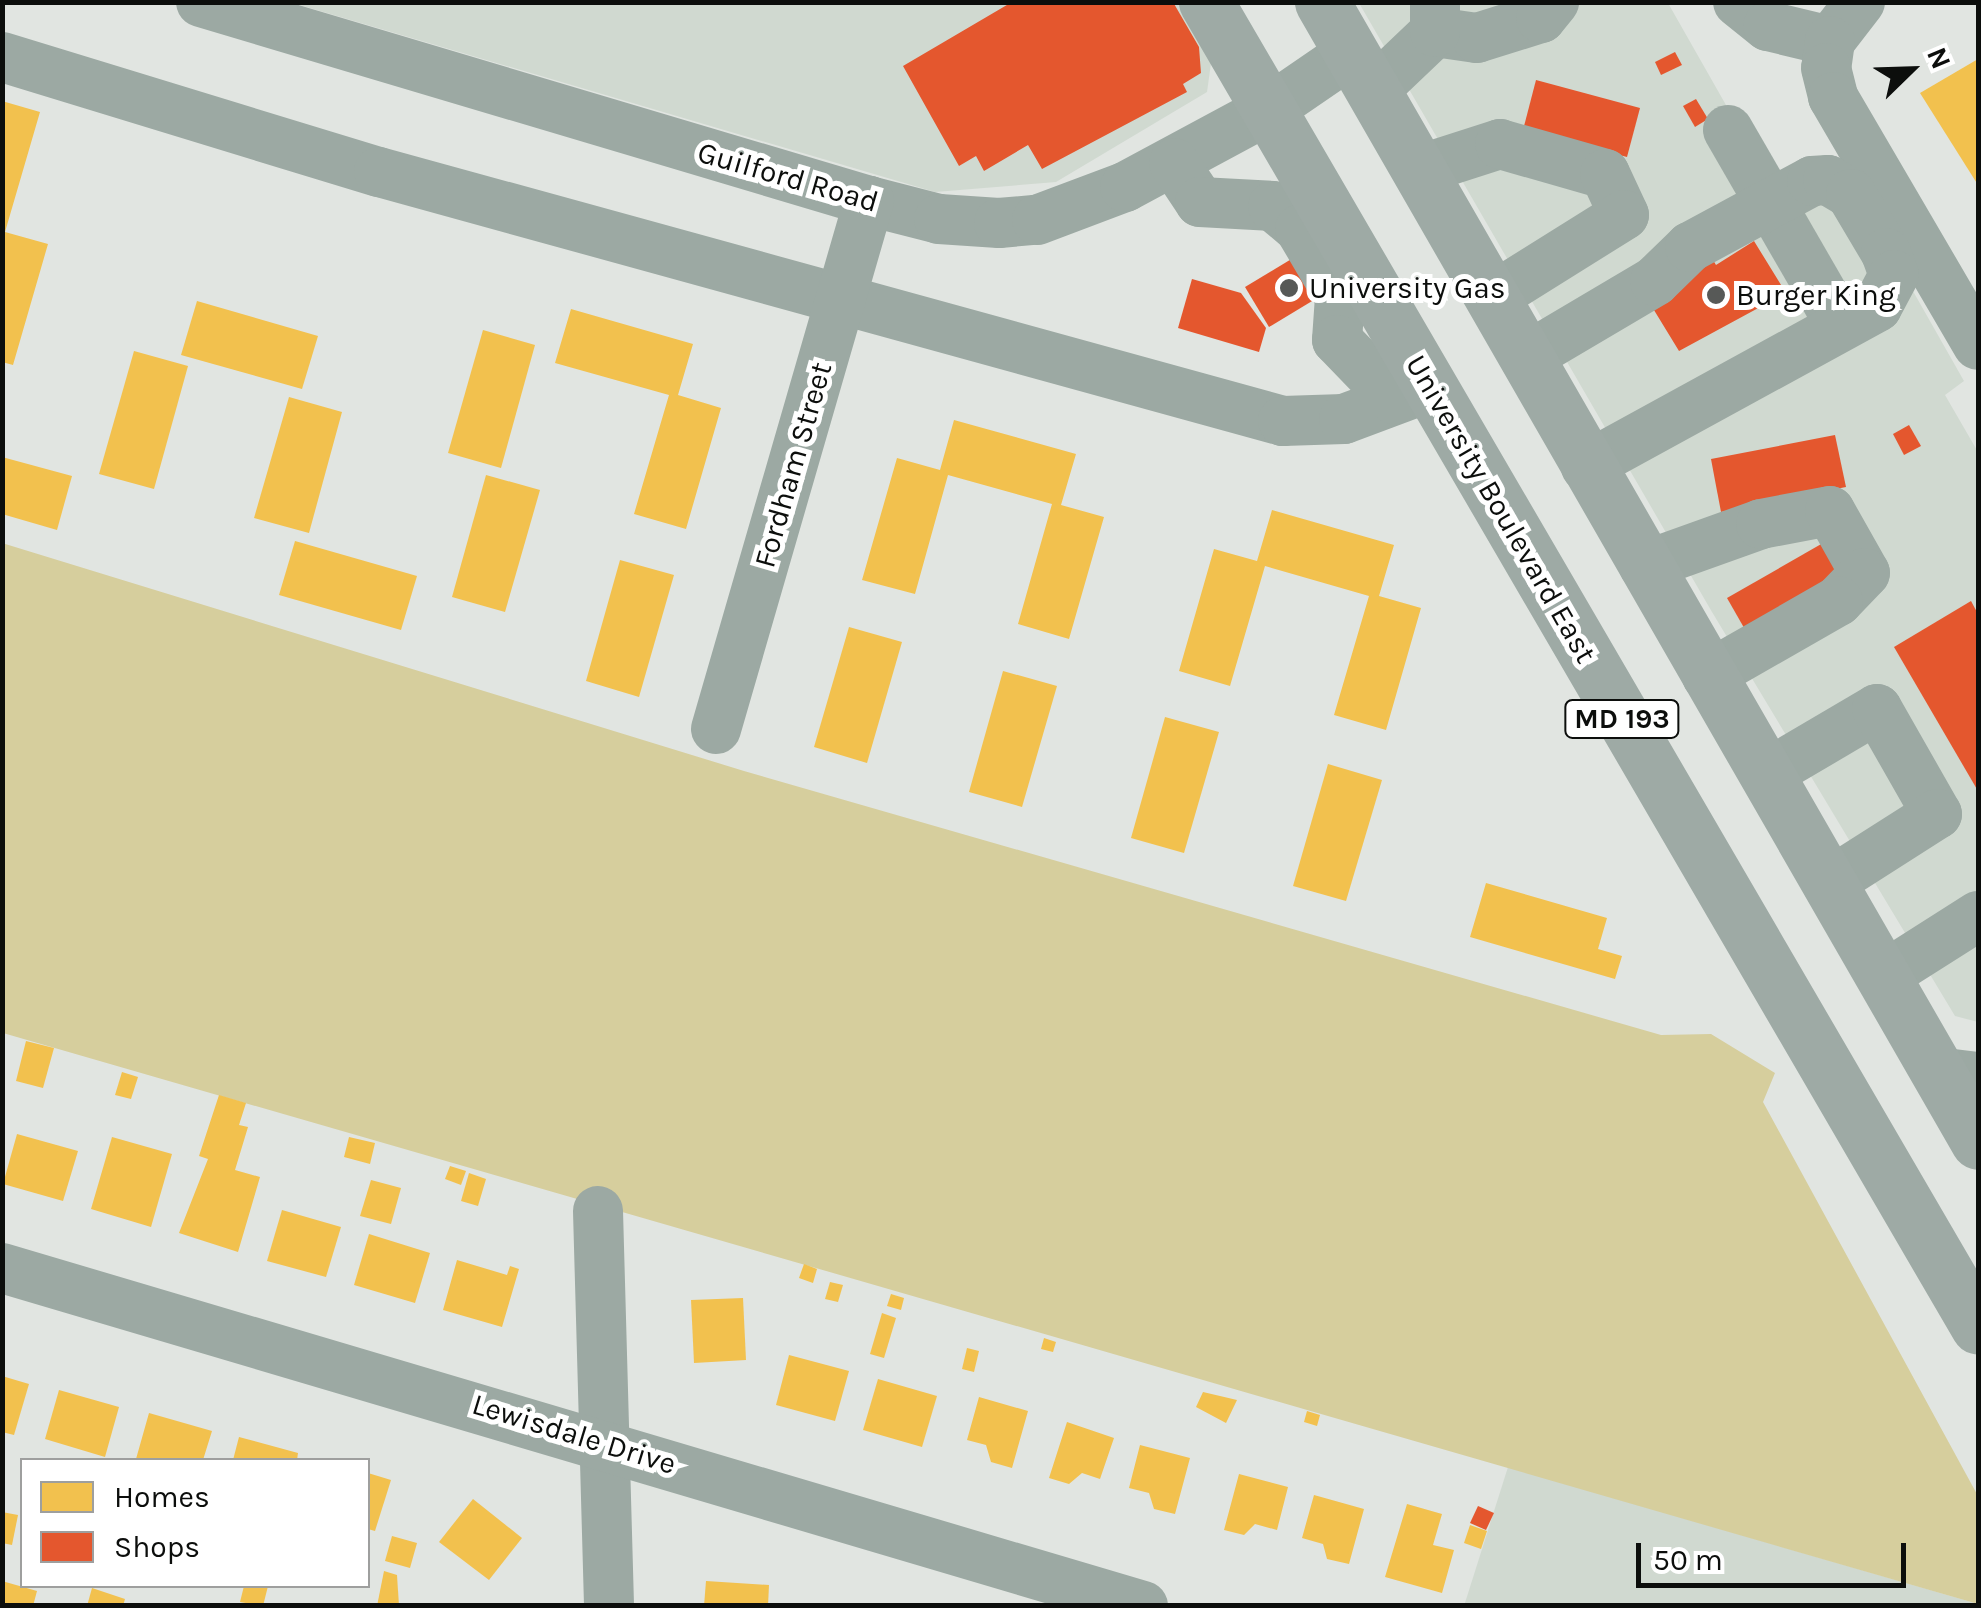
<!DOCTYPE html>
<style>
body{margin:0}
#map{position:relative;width:1981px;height:1608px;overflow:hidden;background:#e1e5e1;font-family:Karla,sans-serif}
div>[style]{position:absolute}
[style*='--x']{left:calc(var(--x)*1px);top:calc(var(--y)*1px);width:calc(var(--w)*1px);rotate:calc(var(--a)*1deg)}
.built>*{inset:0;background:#d0d9d0}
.green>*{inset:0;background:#d6ce9d}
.homes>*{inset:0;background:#f2c14e}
.shops>*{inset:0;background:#e4572e}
.minor>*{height:50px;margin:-25px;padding:0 25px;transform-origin:25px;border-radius:25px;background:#9ca9a3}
.major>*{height:55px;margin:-27.5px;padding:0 27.5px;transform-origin:27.5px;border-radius:27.5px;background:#9eaaa5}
.dots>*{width:28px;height:28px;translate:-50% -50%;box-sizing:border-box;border:5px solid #fff;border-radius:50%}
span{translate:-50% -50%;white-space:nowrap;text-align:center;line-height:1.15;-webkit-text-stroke:10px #fff;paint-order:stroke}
.shield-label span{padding:2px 8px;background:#fff;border:2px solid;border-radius:8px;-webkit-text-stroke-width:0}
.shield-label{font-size:28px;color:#0c0e0c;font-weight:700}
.street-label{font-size:30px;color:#0c0e0c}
.poi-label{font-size:30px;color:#0c0e0c}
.left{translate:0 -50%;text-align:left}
.frame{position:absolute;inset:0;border:5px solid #0c0e0c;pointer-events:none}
.legend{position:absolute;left:20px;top:1458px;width:350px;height:130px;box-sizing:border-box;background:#fff;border:2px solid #9e9f9e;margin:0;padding:12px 18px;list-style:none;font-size:30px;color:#0c0e0c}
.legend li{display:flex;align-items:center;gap:20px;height:50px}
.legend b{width:50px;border:2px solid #9e9f9e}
.north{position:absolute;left:1861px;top:20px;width:100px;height:100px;-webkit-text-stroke:8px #fff;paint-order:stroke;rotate:67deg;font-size:28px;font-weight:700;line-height:40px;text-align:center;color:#0c0e0c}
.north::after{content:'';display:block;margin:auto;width:35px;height:45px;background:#0c0e0c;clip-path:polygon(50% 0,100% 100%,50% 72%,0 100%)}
.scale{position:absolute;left:1636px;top:1543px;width:270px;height:45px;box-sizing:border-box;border:5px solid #0c0e0c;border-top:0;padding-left:12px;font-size:30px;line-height:35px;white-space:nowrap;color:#0c0e0c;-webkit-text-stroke:8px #fff;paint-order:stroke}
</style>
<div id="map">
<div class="built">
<div style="clip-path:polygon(293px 3px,1179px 3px,1212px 56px,1207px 92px,1056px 182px,935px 192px)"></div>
<div style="clip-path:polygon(1359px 3px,1668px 3px,1772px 186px,1876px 226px,1964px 381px,1945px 395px,1978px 452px,1978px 1022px,1955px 1016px,1712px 612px)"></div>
<div style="clip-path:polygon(1508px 1467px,1978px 1604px,1978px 1606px,1464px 1606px)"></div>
</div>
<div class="green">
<div style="clip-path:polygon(2px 543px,744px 771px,1661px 1035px,1711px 1034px,1775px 1073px,1763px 1102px,1978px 1496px,1978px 1604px,3px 1033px)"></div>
</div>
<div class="homes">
<div style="clip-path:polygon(1978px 59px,1978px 185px,1920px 93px)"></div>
<div style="clip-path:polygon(2px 101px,40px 112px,5px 232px,48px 244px,13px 365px,2px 362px)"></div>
<div style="clip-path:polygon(197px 301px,318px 336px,302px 389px,181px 355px)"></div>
<div style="clip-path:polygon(571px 309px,693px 344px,678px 395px,721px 408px,686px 529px,634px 514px,669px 395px,555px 363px)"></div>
<div style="clip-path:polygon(483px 330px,535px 345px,501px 468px,448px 453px)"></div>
<div style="clip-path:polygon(134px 351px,188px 366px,154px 489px,99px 474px)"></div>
<div style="clip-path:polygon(289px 397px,342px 412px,309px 533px,254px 518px)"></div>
<div style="clip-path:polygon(954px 420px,1076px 454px,1061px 505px,1104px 517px,1069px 639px,1018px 624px,1052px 504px,948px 475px,915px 594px,862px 580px,897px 458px,940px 470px)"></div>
<div style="clip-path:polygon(2px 457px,72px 476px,57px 530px,2px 514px)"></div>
<div style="clip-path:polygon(486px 475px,540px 490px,505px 612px,452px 597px)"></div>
<div style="clip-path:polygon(1272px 510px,1394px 545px,1379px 596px,1421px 608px,1386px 730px,1334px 715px,1369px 596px,1265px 566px,1230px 686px,1179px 671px,1214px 549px,1257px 561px)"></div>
<div style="clip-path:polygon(295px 541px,417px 576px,401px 630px,279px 595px)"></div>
<div style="clip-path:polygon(620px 560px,674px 575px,639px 697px,586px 681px)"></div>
<div style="clip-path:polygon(849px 627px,902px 642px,867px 763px,814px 747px)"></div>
<div style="clip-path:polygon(1003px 671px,1057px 686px,1022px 807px,969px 792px)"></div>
<div style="clip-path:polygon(1165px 717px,1219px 732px,1184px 853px,1131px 838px)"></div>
<div style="clip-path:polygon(1328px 764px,1382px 780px,1346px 901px,1293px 886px)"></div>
<div style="clip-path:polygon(1486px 883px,1607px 918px,1598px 949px,1622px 956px,1615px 979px,1470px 937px)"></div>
<div style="clip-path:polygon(26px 1041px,54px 1048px,43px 1088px,16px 1081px)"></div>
<div style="clip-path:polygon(122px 1072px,138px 1077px,131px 1099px,115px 1095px)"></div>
<div style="clip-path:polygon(219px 1095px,246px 1103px,239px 1125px,248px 1127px,235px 1170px,260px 1177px,238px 1252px,179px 1233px,208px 1159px,199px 1156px)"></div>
<div style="clip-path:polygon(17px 1134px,78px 1151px,63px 1201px,3px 1184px)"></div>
<div style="clip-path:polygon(112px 1137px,172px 1154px,151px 1227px,91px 1209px)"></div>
<div style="clip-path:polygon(349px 1137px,375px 1143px,370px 1164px,344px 1157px)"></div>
<div style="clip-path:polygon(450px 1166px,466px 1171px,461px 1185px,445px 1179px)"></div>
<div style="clip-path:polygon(469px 1173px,486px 1179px,478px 1206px,461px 1201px)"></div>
<div style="clip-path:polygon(371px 1180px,401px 1188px,391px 1224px,360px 1216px)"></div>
<div style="clip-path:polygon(282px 1210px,341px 1227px,326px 1277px,267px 1261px)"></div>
<div style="clip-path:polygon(369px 1234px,430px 1253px,415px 1303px,354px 1285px)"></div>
<div style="clip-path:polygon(457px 1260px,507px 1275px,510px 1266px,519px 1269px,502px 1327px,443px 1310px)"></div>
<div style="clip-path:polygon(804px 1264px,817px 1269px,813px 1283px,799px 1278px)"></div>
<div style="clip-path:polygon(830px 1282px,843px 1285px,838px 1302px,825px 1299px)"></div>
<div style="clip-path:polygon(891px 1294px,904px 1298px,901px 1310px,887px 1306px)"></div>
<div style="clip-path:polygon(743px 1298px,746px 1360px,694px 1363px,691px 1300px)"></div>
<div style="clip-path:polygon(882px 1313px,896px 1318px,884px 1358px,870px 1354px)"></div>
<div style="clip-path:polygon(1044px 1338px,1056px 1342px,1053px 1352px,1041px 1349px)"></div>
<div style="clip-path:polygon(967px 1348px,979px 1351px,974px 1372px,962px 1369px)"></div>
<div style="clip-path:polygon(789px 1355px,849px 1371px,835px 1421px,776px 1405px)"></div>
<div style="clip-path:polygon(2px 1376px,29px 1384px,14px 1435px,2px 1432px)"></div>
<div style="clip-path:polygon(878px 1379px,937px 1396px,922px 1447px,863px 1430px)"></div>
<div style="clip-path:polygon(59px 1390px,119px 1407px,105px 1457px,45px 1439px)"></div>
<div style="clip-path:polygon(1203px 1392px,1237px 1400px,1226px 1423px,1196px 1407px)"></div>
<div style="clip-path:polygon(979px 1397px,1028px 1411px,1012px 1468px,991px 1462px,986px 1445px,967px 1440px)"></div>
<div style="clip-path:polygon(1307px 1411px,1320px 1415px,1317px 1426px,1304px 1422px)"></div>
<div style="clip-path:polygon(149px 1413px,212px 1431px,203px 1460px,126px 1460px,136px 1459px)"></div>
<div style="clip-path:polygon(1067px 1422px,1114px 1438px,1100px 1479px,1082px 1473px,1069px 1484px,1049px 1478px)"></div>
<div style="clip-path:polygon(239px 1437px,298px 1453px,297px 1460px,233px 1460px)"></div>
<div style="clip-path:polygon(1140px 1445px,1190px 1458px,1175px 1514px,1154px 1509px,1149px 1493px,1129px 1488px)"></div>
<div style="clip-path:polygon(368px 1473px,391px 1480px,375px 1531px,368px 1529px)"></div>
<div style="clip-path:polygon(1239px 1474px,1288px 1487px,1277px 1530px,1255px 1524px,1244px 1535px,1224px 1530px)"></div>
<div style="clip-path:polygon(1314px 1495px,1364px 1509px,1349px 1564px,1327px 1559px,1323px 1544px,1302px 1538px)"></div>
<div style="clip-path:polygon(473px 1499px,522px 1538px,489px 1580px,439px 1542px)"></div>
<div style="clip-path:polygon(1407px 1504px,1442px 1514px,1433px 1545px,1454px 1550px,1442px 1593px,1385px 1577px)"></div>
<div style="clip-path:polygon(2px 1512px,18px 1515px,12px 1545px,2px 1543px)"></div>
<div style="clip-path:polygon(1470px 1525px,1487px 1531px,1481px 1549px,1464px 1543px)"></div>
<div style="clip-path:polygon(392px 1536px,417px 1543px,410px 1568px,385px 1561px)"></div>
<div style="clip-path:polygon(384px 1571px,397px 1575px,399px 1606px,377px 1606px)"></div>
<div style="clip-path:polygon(2px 1581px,37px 1591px,33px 1606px,2px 1606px)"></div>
<div style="clip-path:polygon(706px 1581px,769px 1585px,768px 1606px,704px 1606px)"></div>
<div style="clip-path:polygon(244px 1586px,268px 1586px,263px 1606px,240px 1602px)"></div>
<div style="clip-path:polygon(92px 1588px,125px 1599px,123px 1606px,87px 1606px)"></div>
</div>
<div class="shops">
<div style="clip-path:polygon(1012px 2px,1173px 2px,1199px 47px,1201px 73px,1183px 84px,1187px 92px,1042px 169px,1028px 145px,984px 171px,976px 156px,959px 166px,903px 66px)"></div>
<div style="clip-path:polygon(1675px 52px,1682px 65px,1661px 75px,1655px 62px)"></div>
<div style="clip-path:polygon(1536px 80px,1640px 108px,1627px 157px,1523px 130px)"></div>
<div style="clip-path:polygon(1696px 99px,1708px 119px,1695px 127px,1683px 106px)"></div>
<div style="clip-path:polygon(1754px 241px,1786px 293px,1679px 351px,1646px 297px,1710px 255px,1716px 265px)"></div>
<div style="clip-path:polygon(1308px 249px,1332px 289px,1269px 327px,1245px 287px)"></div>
<div style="clip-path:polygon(1192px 279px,1241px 293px,1266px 328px,1259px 352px,1178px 328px)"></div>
<div style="clip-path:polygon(1909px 425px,1921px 446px,1904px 455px,1893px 434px)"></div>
<div style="clip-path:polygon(1835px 435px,1846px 487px,1721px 512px,1711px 459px)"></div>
<div style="clip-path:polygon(1830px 539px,1850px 574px,1747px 633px,1727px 598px)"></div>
<div style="clip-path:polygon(1971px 601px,1978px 614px,1978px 791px,1894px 647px)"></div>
<div style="clip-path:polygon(1478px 1506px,1494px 1513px,1486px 1530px,1470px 1523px)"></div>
</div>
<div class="minor">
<div style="--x:201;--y:2;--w:697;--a:16.59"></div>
<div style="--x:869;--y:201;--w:72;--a:14.4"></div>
<div style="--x:939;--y:219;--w:60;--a:3.8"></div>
<div style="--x:999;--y:223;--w:38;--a:-5"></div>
<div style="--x:1037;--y:220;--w:94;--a:-20.6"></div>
<div style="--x:1125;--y:187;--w:162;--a:-28.3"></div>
<div style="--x:1268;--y:110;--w:101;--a:-34.5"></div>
<div style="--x:1738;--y:2;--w:38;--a:39"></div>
<div style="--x:1768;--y:26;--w:64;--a:13.6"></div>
<div style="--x:1860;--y:2;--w:49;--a:127.6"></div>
<div style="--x:1830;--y:41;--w:27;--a:98"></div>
<div style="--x:1826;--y:68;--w:30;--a:76"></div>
<div style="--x:1833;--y:97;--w:287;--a:59.7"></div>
<div style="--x:1435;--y:32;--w:42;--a:8.1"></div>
<div style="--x:1477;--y:38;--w:67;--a:-17.4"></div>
<div style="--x:1541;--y:18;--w:21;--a:-51"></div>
<div style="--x:2;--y:57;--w:394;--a:17"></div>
<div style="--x:379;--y:172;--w:938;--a:15.4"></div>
<div style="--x:1283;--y:421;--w:61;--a:-1.9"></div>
<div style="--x:1344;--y:419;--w:92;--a:-20.4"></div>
<div style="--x:1372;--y:92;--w:87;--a:-43.6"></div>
<div style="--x:1435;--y:32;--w:30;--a:-90"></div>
<div style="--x:1728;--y:130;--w:224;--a:60"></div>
<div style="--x:1174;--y:163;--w:47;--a:56.3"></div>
<div style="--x:1200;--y:202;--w:73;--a:3.1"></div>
<div style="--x:1273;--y:206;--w:35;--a:40"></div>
<div style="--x:1300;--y:229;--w:79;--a:59.5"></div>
<div style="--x:1340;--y:297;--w:43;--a:94"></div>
<div style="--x:1337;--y:340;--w:82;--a:46"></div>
<div style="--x:1419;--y:170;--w:85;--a:-17.8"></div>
<div style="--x:1500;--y:144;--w:109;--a:15.9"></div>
<div style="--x:1605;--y:174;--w:45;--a:65.1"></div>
<div style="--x:1624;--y:215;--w:157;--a:148"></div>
<div style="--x:1525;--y:358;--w:151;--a:-30.6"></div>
<div style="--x:1655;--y:281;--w:49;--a:-44.2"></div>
<div style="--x:1690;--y:247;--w:139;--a:-28.4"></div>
<div style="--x:1812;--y:181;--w:16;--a:-4"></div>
<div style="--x:1828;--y:180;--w:27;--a:31"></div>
<div style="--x:1851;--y:194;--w:69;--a:59.3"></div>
<div style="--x:1886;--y:253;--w:23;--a:70"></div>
<div style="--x:1894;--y:275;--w:36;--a:118"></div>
<div style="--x:1877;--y:307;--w:332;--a:151.3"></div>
<div style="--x:1644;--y:566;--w:124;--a:-19.7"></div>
<div style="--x:1761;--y:524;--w:70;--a:-10.7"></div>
<div style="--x:1830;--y:511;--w:71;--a:60.6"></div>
<div style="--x:1865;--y:573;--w:39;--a:134"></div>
<div style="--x:1838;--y:601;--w:151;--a:150.2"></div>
<div style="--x:716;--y:729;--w:550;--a:-73.84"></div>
<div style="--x:1765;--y:775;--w:130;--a:-30.5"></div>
<div style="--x:1877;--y:709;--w:121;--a:60.3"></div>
<div style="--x:1937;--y:814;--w:130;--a:147.5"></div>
<div style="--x:1882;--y:977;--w:114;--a:-32.4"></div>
<div style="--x:1937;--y:1072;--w:41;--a:7"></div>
<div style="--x:598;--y:1211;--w:395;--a:88.4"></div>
<div style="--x:2;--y:1268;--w:1190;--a:16.5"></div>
</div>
<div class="major">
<div style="--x:1206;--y:2;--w:1533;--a:59.77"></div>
<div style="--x:1322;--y:2;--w:1315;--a:60.08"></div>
</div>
<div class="dots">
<div style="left:1289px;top:288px;background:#575957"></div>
<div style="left:1716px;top:295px;background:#575957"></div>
</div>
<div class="shield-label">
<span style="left:1622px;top:719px">MD 193</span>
</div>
<div class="street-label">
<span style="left:788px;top:177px;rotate:16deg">Guilford Road</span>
<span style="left:793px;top:465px;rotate:-74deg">Fordham Street</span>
<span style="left:1501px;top:509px;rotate:60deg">University Boulevard East</span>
<span style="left:574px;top:1434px;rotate:17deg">Lewisdale Drive</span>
</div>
<div class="poi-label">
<span class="left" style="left:1309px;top:288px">University Gas</span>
<span class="left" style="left:1736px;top:295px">Burger King</span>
</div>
<div class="frame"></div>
<ul class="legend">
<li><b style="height:28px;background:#f2c14e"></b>Homes</li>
<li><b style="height:28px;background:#e4572e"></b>Shops</li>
</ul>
<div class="north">N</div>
<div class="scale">50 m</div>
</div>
